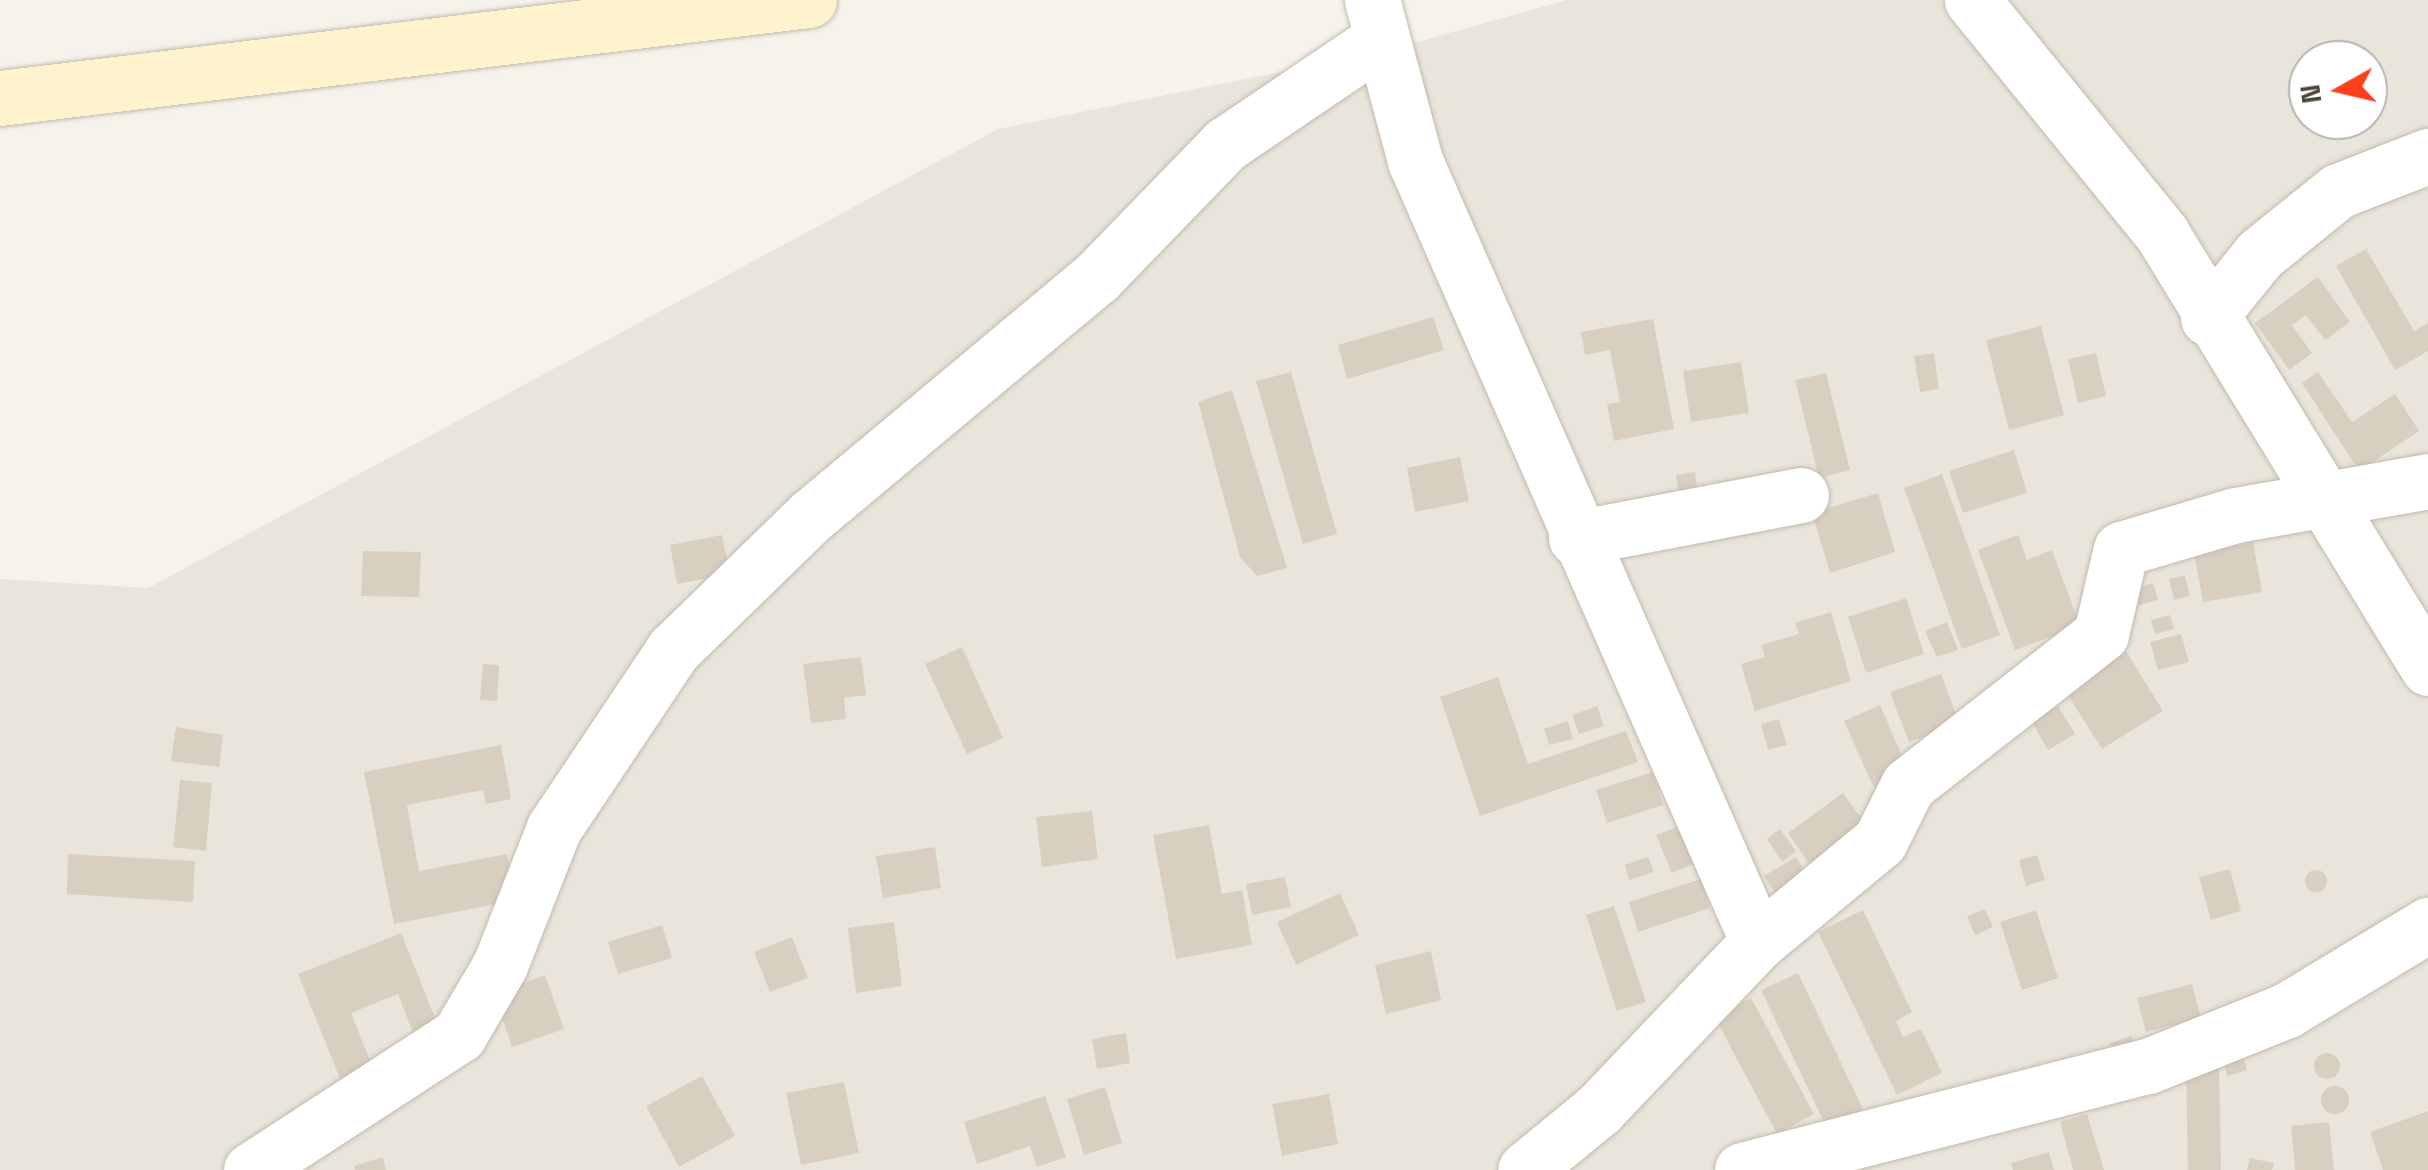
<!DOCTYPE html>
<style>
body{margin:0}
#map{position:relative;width:2428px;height:1170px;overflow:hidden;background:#f6f3ec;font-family:"Space Grotesk",sans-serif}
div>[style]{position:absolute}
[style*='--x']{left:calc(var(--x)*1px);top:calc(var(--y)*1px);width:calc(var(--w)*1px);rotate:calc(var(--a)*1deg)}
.residential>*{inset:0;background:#eae5da}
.building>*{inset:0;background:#d8cfc1}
.round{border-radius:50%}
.roads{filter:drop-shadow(0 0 2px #c2bbae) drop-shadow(0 0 2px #c2bbae)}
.street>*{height:55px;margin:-27.5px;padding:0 27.5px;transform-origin:27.5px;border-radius:27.5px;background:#fff}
.secondary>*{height:55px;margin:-27.5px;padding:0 27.5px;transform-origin:27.5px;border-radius:27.5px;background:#fff3cd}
span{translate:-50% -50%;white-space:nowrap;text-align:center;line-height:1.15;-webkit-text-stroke:8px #fff;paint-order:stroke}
.north{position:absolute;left:2288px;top:40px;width:100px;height:100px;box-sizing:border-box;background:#fff;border:2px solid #b7b4b0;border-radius:50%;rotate:262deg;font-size:28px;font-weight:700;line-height:40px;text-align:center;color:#4b4439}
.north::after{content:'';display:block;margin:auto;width:35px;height:45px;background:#fc3f1d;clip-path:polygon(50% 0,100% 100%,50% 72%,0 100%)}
</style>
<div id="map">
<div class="residential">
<div style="clip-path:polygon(evenodd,1567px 0,2428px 0,2428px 1170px,0 1170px,0 579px,148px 588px,998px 129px,1389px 50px,1567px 0,2308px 60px,2368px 60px,2368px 120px,2308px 120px,2308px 60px)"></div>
</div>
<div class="building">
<div style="clip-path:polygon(2366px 249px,2414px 331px,2428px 323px,2428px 351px,2395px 370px,2336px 266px)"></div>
<div style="clip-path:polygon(2318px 277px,2350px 322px,2325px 340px,2306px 315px,2292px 325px,2312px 353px,2289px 370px,2255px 323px)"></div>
<div style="clip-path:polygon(1433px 317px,1444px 350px,1347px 379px,1338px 345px)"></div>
<div style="clip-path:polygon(1653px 319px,1674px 429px,1614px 441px,1607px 404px,1620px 402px,1610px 350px,1585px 355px,1581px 332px)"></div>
<div style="clip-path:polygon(2041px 326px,2064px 415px,2009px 430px,1986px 340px)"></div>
<div style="clip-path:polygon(1934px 353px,1939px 389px,1920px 392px,1914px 356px)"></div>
<div style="clip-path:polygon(2096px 353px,2106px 396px,2078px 403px,2068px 359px)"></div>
<div style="clip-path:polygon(1741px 362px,1749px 413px,1691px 422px,1683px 371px)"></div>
<div style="clip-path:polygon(1291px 372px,1337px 534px,1303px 544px,1256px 381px)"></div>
<div style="clip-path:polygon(2318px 372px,2352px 422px,2395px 394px,2419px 431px,2359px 471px,2302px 383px)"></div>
<div style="clip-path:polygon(1826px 373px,1850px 470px,1819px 478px,1795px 380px)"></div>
<div style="clip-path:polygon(1232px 390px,1287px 568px,1257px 576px,1240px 557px,1198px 402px)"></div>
<div style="clip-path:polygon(2014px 450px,2027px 493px,1963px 513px,1949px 471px)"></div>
<div style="clip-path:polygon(1460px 457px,1469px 501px,1415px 512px,1407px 468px)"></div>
<div style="clip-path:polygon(1695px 472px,1697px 489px,1679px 492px,1676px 475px)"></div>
<div style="clip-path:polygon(1942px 474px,2000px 635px,1962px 649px,1904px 488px)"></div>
<div style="clip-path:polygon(1878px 493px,1895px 552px,1830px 573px,1812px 513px)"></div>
<div style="clip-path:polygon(722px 535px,730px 574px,677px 584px,670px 545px)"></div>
<div style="clip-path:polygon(2018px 535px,2027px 560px,2052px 550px,2080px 626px,2015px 650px,1978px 550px)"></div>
<div style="clip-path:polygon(2253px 542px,2262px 592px,2203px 602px,2194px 553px)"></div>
<div style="clip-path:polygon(363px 551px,421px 552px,419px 597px,361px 596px)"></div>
<div style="clip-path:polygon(2185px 575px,2190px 596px,2174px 600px,2169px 579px)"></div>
<div style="clip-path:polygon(2153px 583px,2158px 600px,2136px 606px,2132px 589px)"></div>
<div style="clip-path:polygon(1906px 598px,1924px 654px,1866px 673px,1848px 617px)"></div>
<div style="clip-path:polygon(1831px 612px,1851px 681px,1755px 711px,1741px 664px,1765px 657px,1761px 645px,1799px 634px,1795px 623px)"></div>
<div style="clip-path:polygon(2170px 615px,2174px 629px,2155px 634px,2151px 620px)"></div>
<div style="clip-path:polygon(1947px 622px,1958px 650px,1937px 657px,1925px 631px)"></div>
<div style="clip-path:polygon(2181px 634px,2189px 662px,2158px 670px,2150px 642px)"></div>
<div style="clip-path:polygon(962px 647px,1003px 738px,967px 754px,925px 664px)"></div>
<div style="clip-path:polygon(2126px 651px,2163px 711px,2102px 749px,2064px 689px)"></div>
<div style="clip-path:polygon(861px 657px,866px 695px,844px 698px,846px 719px,811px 723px,803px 664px)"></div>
<div style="clip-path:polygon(483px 664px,499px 665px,497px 701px,480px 700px)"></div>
<div style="clip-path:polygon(1941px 674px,1959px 723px,1909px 742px,1890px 692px)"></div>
<div style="clip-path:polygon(1498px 677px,1528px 764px,1626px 731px,1638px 762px,1480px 816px,1440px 697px)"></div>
<div style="clip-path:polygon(1880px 705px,1909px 772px,1874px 788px,1844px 721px)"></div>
<div style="clip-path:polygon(1597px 706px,1604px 726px,1579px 734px,1572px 715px)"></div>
<div style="clip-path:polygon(2058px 706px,2075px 734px,2048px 750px,2032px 722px)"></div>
<div style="clip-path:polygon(1779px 719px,1787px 745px,1768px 750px,1761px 724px)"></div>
<div style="clip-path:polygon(1568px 721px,1573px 739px,1549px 745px,1544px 729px)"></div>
<div style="clip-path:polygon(176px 727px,223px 735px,219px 767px,171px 761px)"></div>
<div style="clip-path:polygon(501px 745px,511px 799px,486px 804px,483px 790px,407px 805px,419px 871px,507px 854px,516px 900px,394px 924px,364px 772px)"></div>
<div style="clip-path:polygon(1653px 772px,1663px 805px,1607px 823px,1596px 790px)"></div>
<div style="clip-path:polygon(180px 780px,212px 783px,206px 851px,173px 847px)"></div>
<div style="clip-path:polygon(1843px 793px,1867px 826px,1811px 866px,1788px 833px)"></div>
<div style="clip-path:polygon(1092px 811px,1098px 859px,1042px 867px,1036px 817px)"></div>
<div style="clip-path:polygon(1209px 825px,1222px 894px,1242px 890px,1252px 945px,1176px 959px,1153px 835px)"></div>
<div style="clip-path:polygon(1682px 825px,1697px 862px,1672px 873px,1656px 835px)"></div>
<div style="clip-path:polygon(1780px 829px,1796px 851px,1782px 862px,1767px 839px)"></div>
<div style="clip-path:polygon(935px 847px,941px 888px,883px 898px,876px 856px)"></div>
<div style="clip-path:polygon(68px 854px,195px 861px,193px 902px,67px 894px)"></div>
<div style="clip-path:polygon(2037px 855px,2045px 880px,2026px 886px,2019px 860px)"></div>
<div style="clip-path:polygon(1648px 857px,1654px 872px,1629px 880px,1625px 865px)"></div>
<div style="clip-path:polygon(1796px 857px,1809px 878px,1777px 896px,1764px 876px)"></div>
<div style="clip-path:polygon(2230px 869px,2241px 911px,2211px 920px,2199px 877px)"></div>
<div class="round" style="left:2305px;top:870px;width:22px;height:22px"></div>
<div style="clip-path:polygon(1285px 877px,1291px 907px,1252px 915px,1246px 884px)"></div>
<div style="clip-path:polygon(1701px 879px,1710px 908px,1638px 932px,1629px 902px)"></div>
<div style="clip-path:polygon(1340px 893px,1359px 935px,1296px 965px,1277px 922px)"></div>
<div style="clip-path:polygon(1614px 906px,1646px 1002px,1617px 1011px,1586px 915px)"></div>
<div style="clip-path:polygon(1985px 909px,1993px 927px,1975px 935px,1967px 916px)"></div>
<div style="clip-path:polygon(1863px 910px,1912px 1012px,1896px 1021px,1903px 1037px,1921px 1029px,1942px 1073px,1897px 1095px,1818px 932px)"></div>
<div style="clip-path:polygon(2036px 910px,2058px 978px,2022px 990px,2000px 922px)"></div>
<div style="clip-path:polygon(894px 922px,902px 986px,856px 993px,848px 928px)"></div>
<div style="clip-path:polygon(662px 925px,672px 958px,618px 974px,608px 942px)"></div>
<div style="clip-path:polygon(401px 933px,439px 1028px,415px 1038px,398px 994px,351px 1013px,375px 1073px,343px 1086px,298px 974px)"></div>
<div style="clip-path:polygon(792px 937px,808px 978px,770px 992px,754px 952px)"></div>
<div style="clip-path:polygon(1431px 951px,1441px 1000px,1386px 1014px,1375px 965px)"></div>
<div style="clip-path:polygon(1798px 973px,1863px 1109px,1826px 1126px,1761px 990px)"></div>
<div style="clip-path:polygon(545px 975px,564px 1029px,512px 1047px,494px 994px)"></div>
<div style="clip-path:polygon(2192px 984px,2201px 1018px,2146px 1032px,2137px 998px)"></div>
<div style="clip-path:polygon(1751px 998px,1814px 1114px,1777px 1134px,1715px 1018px)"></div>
<div style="clip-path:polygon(1126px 1033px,1130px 1063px,1097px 1069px,1092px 1039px)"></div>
<div style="clip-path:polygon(2131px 1036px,2136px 1052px,2115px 1059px,2110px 1043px)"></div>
<div style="clip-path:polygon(2242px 1052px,2247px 1070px,2227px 1076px,2223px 1057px)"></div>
<div class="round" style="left:2314px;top:1053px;width:26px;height:26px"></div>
<div style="clip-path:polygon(2186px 1067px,2219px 1067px,2221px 1170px,2188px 1170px)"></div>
<div style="clip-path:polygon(702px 1076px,735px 1136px,679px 1167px,646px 1106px)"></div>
<div style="clip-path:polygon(844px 1082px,859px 1153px,801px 1165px,786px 1093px)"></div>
<div class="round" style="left:2321px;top:1086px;width:28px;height:28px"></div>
<div style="clip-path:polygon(1105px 1087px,1122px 1143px,1084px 1155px,1067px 1099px)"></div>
<div style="clip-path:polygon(1329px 1094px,1338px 1144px,1282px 1156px,1272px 1104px)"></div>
<div style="clip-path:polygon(1045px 1096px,1066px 1157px,1037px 1167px,1030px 1146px,977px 1164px,964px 1122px)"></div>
<div style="clip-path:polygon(2428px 1111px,2428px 1170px,2383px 1170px,2370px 1132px)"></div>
<div style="clip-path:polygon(2087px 1114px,2104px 1170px,2073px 1170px,2060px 1122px)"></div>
<div style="clip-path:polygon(2329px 1122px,2334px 1170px,2295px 1170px,2291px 1126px)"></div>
<div style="clip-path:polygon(2049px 1152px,2054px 1170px,2013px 1170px,2011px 1163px)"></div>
<div style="clip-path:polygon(383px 1157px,386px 1170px,355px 1170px,354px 1166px)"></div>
<div style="clip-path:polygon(2250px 1158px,2274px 1163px,2272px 1170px,2247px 1170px)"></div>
</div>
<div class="roads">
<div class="street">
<div style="--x:1372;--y:0;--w:167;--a:75"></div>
<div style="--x:1415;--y:161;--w:853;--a:66.29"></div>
<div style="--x:1758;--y:942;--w:232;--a:133.6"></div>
<div style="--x:1598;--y:1110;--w:94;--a:140.6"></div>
<div style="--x:1972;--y:0;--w:301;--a:50.9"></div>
<div style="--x:2162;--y:234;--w:509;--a:58.5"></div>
<div style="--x:2208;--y:318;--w:82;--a:-50.9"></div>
<div style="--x:2260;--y:254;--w:100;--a:-38.9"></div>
<div style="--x:2338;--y:191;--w:97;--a:-21.3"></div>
<div style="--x:1576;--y:538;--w:229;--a:-10.8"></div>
<div style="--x:1758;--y:942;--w:158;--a:-39.6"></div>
<div style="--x:1880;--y:841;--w:63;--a:-63.4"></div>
<div style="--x:1908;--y:785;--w:245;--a:-38"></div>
<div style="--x:2101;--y:634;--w:87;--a:-76.8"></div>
<div style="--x:2121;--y:549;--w:120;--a:-16.5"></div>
<div style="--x:2236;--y:515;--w:195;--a:-10"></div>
<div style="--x:251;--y:1170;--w:248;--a:-33"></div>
<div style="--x:459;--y:1035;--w:81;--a:-59.6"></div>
<div style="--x:500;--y:965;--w:147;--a:-68.5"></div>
<div style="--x:554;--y:828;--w:216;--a:-56.2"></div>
<div style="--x:674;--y:649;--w:191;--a:-44.2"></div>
<div style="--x:811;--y:516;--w:373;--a:-39.9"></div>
<div style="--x:1097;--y:277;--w:185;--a:-45.9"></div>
<div style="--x:1226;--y:144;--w:184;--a:-34.1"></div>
<div style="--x:1742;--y:1170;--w:419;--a:-14.4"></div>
<div style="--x:2148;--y:1066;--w:150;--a:-21.9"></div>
<div style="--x:2287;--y:1010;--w:165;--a:-31.1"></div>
</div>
<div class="secondary">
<div style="--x:0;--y:98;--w:815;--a:-6.91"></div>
</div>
</div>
<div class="north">N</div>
</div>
